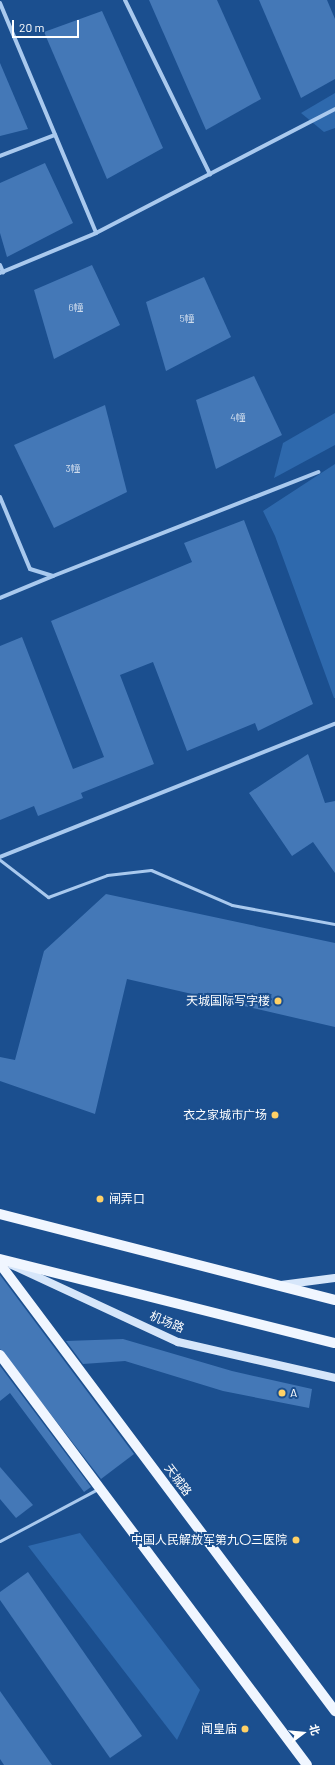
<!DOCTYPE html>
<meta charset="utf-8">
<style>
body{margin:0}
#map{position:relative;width:335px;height:1765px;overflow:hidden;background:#1b4f8f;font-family:Barlow,"Noto Sans SC",sans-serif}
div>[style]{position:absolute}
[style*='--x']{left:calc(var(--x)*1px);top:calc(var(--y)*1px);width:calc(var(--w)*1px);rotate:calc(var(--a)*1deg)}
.green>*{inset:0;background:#2e69ad}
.building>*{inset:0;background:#4478b7}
.lane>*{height:3px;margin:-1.5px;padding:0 1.5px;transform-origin:1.5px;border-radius:1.5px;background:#a9c9ee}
.street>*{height:4px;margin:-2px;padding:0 2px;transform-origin:2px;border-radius:2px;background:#a9c9ee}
.secondary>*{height:8px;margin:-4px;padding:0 4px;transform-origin:4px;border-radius:4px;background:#d6e6fa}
.primary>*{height:10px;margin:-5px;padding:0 5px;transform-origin:5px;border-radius:5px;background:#f0f6ff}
.dots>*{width:11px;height:11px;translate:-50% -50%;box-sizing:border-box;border:2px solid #1b4f8f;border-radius:50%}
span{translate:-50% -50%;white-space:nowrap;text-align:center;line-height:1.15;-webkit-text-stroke:4px #1b4f8f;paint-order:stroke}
.number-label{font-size:10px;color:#d0dded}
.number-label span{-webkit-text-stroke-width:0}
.poi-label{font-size:12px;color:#fff}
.right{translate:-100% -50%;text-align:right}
.left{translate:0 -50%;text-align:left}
.street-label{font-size:12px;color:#fff}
.north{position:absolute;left:283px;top:1713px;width:40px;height:40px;-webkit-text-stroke:3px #1b4f8f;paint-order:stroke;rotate:74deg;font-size:11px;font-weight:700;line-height:16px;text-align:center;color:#fff}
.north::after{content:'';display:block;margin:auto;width:14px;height:18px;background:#fff;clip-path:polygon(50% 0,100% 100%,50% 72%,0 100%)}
.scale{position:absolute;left:12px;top:20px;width:67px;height:18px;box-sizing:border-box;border:2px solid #fff;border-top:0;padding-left:5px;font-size:12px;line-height:14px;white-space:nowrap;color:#fff;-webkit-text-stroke:3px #1b4f8f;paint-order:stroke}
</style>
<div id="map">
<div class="green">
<div style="clip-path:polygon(335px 93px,335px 128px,324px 132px,301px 113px)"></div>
<div style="clip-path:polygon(335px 413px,335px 445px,274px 478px,283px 443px)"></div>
<div style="clip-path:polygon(335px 464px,335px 698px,334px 698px,275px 536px,263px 511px)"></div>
<div style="clip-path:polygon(80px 1533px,200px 1690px,177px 1740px,28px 1546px)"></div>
</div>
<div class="building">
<div style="clip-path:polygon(149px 0,217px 0,261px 99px,206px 130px)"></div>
<div style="clip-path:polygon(259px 0,327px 0,335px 19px,335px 79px,301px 98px)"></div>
<div style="clip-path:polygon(102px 11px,163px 148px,107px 179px,44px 32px)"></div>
<div style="clip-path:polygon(0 63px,28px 129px,0 136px)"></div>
<div style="clip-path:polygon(45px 163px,73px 223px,7px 257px,0 233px,0 183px)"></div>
<div style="clip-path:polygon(92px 265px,120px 325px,54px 359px,34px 290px)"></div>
<div style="clip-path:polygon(204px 277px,231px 337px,166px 371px,146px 302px)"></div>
<div style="clip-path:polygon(254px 376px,282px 435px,216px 469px,196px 400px)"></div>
<div style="clip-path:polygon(105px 405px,127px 492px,54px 528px,14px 445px)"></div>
<div style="clip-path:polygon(244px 520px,313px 704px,258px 731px,255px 723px,187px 751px,153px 662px,120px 675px,154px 764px,81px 793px,83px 798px,38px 816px,34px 806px,0 820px,0 646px,22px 637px,73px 769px,104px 757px,51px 621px,192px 562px,184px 543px)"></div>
<div style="clip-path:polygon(308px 754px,325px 803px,335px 801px,335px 873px,313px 842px,292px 856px,249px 793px)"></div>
<div style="clip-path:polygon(106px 894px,335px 943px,335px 1027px,127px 979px,95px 1114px,0 1081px,0 1057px,15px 1060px,44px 951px)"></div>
<div style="clip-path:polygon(0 1275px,134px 1454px,101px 1479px,0 1349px)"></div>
<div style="clip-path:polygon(123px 1339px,232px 1371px,312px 1389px,309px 1408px,223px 1391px,125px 1361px,83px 1364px,66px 1341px)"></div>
<div style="clip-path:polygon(0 1366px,91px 1487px,84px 1492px,10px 1393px,0 1401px)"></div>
<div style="clip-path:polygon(0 1467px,33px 1505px,16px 1518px,0 1499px)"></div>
<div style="clip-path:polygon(28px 1572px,142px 1736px,110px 1758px,0 1600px,0 1592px)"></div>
<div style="clip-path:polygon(0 1691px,52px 1765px,4px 1765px,0 1759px)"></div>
</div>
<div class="lane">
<div style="--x:0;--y:860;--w:61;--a:37.6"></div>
<div style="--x:48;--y:897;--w:63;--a:-20.4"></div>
<div style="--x:107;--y:875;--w:44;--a:-6.5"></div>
<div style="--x:151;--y:870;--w:88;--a:23.4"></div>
<div style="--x:232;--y:905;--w:105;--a:10.5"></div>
<div style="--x:0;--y:1541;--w:111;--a:-28"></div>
</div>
<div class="street">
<div style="--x:125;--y:0;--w:194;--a:64"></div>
<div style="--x:0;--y:3;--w:249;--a:67.3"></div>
<div style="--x:0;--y:156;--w:59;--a:-20.9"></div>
<div style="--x:0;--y:265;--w:8;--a:67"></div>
<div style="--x:0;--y:273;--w:104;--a:-22.6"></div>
<div style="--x:96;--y:233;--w:269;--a:-27.4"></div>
<div style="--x:0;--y:497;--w:78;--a:67.4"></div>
<div style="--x:30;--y:569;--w:24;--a:17"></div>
<div style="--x:53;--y:576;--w:285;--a:-21.4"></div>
<div style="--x:0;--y:598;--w:57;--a:-22.5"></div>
<div style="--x:0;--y:857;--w:360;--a:-21.7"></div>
</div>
<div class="secondary">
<div style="--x:12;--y:1265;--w:183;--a:24.9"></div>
<div style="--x:178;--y:1342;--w:161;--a:12.9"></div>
<div style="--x:281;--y:1285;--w:54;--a:-7.4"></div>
</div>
<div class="primary">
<div style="--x:0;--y:1214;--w:346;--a:14.4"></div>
<div style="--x:0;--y:1259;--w:345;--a:14.1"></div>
<div style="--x:0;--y:1264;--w:559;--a:53.15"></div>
<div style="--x:0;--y:1355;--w:512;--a:53.17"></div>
</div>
<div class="dots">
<div style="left:278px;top:1001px;background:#ffd166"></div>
<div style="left:275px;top:1115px;background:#ffd166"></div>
<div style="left:100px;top:1199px;background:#ffd166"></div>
<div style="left:282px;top:1393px;background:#ffd166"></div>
<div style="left:296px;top:1540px;background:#ffd166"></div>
<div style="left:245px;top:1729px;background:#ffd166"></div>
</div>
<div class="number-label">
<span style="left:76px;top:308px">6幢</span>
<span style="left:187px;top:319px">5幢</span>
<span style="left:238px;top:418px">4幢</span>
<span style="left:73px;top:469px">3幢</span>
</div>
<div class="poi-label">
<span class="right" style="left:270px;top:1001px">天城国际写字楼</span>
<span class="right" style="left:267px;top:1115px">衣之家城市广场</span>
<span class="left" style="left:109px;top:1199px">闸弄口</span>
<span class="left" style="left:290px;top:1393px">A</span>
<span class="right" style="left:287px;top:1540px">中国人民解放军第九〇三医院</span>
<span class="right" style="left:237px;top:1729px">闻皇庙</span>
</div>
<div class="street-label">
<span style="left:167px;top:1322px;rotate:23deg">机场路</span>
<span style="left:178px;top:1480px;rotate:53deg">天城路</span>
</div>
<div class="north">北</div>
<div class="scale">20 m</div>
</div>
